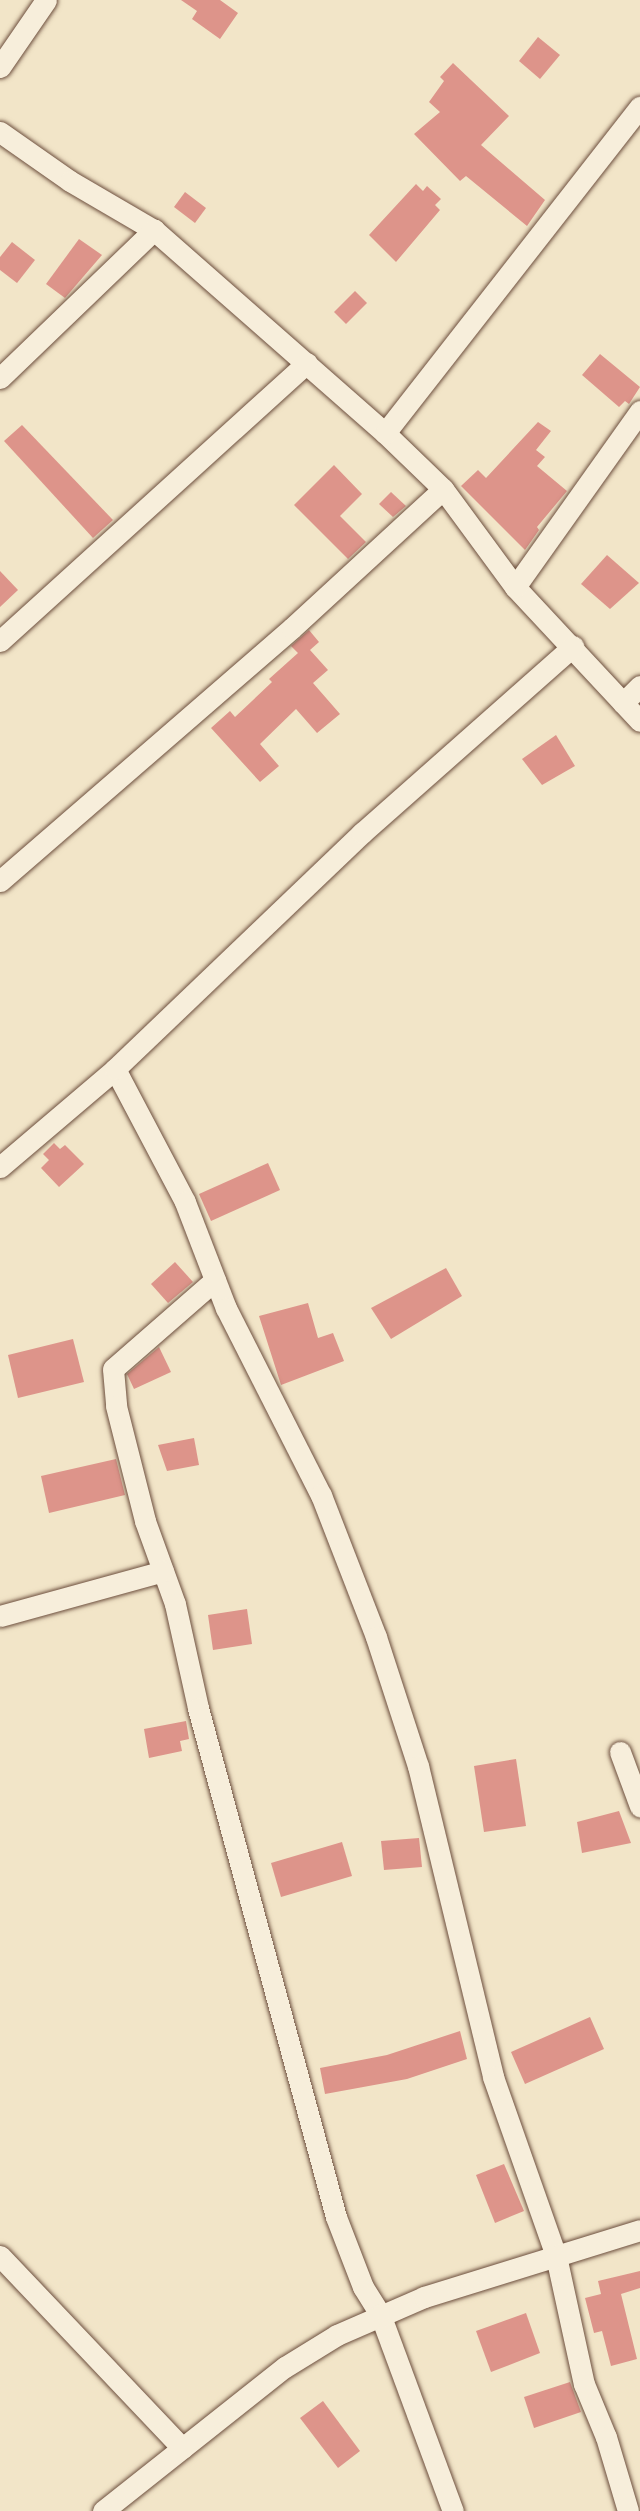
<!DOCTYPE html>
<style>
body{margin:0}
#map{position:relative;width:640px;height:2511px;overflow:hidden;background:#f2e5c8;font-family:"Sorts Mill Goudy",serif}
div>[style]{position:absolute}
[style*='--x']{left:calc(var(--x)*1px);top:calc(var(--y)*1px);width:calc(var(--w)*1px);rotate:calc(var(--a)*1deg)}
.building>*{inset:0;background:#dd948a}
.roads{filter:drop-shadow(0 0 2px #6c4e3d) drop-shadow(0 0 2px #6c4e3d)}
.street>*{height:21px;margin:-10.5px;padding:0 10.5px;transform-origin:10.5px;border-radius:10.5px;background:#f7eedb}
span{translate:-50% -50%;white-space:nowrap;text-align:center;line-height:1.15;-webkit-text-stroke:6px #f7eedb;paint-order:stroke}
</style>
<div id="map">
<div class="building">
<div style="clip-path:polygon(181px 0,220px 0,238px 13px,220px 39px,192px 19px,197px 11px)"></div>
<div style="clip-path:polygon(538px 37px,560px 55px,540px 79px,519px 61px)"></div>
<div style="clip-path:polygon(453px 63px,509px 116px,481px 145px,545px 200px,527px 226px,466px 176px,460px 181px,414px 134px,440px 112px,429px 102px,444px 81px,440px 77px)"></div>
<div style="clip-path:polygon(416px 184px,423px 191px,427px 186px,441px 199px,435px 205px,440px 210px,396px 262px,369px 235px)"></div>
<div style="clip-path:polygon(185px 192px,206px 208px,195px 223px,174px 207px)"></div>
<div style="clip-path:polygon(79px 239px,102px 255px,65px 298px,46px 284px)"></div>
<div style="clip-path:polygon(12px 242px,35px 260px,17px 283px,0 270px,0 257px)"></div>
<div style="clip-path:polygon(355px 291px,367px 303px,346px 324px,334px 312px)"></div>
<div style="clip-path:polygon(600px 354px,640px 387px,629px 404px,625px 401px,619px 407px,582px 375px)"></div>
<div style="clip-path:polygon(538px 422px,551px 431px,536px 450px,545px 457px,537px 466px,567px 491px,537px 527px,539px 530px,525px 550px,461px 486px,478px 470px,486px 478px)"></div>
<div style="clip-path:polygon(22px 425px,113px 520px,93px 538px,4px 441px)"></div>
<div style="clip-path:polygon(334px 465px,362px 494px,340px 516px,366px 542px,348px 559px,294px 505px)"></div>
<div style="clip-path:polygon(391px 492px,406px 506px,393px 517px,379px 504px)"></div>
<div style="clip-path:polygon(607px 555px,639px 583px,610px 609px,581px 584px)"></div>
<div style="clip-path:polygon(0 571px,18px 590px,0 607px)"></div>
<div style="clip-path:polygon(309px 630px,319px 642px,310px 650px,328px 670px,313px 683px,340px 714px,317px 733px,296px 709px,260px 744px,279px 766px,260px 782px,211px 728px,230px 711px,235px 717px,272px 682px,269px 679px,298px 653px,291px 646px)"></div>
<div style="clip-path:polygon(556px 735px,575px 766px,542px 785px,522px 759px)"></div>
<div style="clip-path:polygon(54px 1143px,60px 1149px,65px 1145px,84px 1164px,59px 1187px,41px 1168px,49px 1160px,43px 1154px)"></div>
<div style="clip-path:polygon(268px 1163px,280px 1190px,211px 1221px,199px 1194px)"></div>
<div style="clip-path:polygon(175px 1262px,193px 1282px,168px 1303px,151px 1284px)"></div>
<div style="clip-path:polygon(446px 1268px,462px 1296px,391px 1339px,371px 1308px)"></div>
<div style="clip-path:polygon(308px 1303px,318px 1338px,333px 1333px,344px 1361px,281px 1385px,259px 1316px)"></div>
<div style="clip-path:polygon(73px 1339px,84px 1382px,18px 1398px,8px 1355px)"></div>
<div style="clip-path:polygon(159px 1347px,171px 1372px,134px 1389px,127px 1374px)"></div>
<div style="clip-path:polygon(194px 1438px,199px 1465px,167px 1471px,158px 1445px)"></div>
<div style="clip-path:polygon(116px 1459px,125px 1495px,49px 1513px,41px 1476px)"></div>
<div style="clip-path:polygon(247px 1609px,252px 1644px,213px 1650px,208px 1615px)"></div>
<div style="clip-path:polygon(186px 1721px,189px 1739px,180px 1741px,182px 1751px,149px 1758px,144px 1729px)"></div>
<div style="clip-path:polygon(516px 1759px,526px 1826px,484px 1832px,474px 1766px)"></div>
<div style="clip-path:polygon(619px 1811px,631px 1843px,582px 1853px,577px 1822px)"></div>
<div style="clip-path:polygon(419px 1838px,422px 1867px,384px 1870px,381px 1841px)"></div>
<div style="clip-path:polygon(342px 1842px,352px 1876px,281px 1897px,271px 1863px)"></div>
<div style="clip-path:polygon(590px 2017px,604px 2049px,525px 2084px,511px 2052px)"></div>
<div style="clip-path:polygon(460px 2031px,467px 2059px,407px 2079px,325px 2094px,320px 2068px,387px 2055px)"></div>
<div style="clip-path:polygon(504px 2164px,524px 2211px,495px 2223px,476px 2175px)"></div>
<div style="clip-path:polygon(640px 2271px,640px 2288px,621px 2294px,637px 2359px,611px 2366px,602px 2331px,594px 2333px,585px 2298px,601px 2294px,598px 2281px)"></div>
<div style="clip-path:polygon(526px 2313px,540px 2353px,491px 2372px,476px 2331px)"></div>
<div style="clip-path:polygon(570px 2382px,581px 2412px,534px 2428px,524px 2397px)"></div>
<div style="clip-path:polygon(323px 2401px,360px 2451px,338px 2468px,300px 2418px)"></div>
</div>
<div class="roads">
<div class="street">
<div style="--x:0;--y:67;--w:81;--a:-55.5"></div>
<div style="--x:0;--y:132;--w:85;--a:35"></div>
<div style="--x:70;--y:181;--w:97;--a:30.3"></div>
<div style="--x:154;--y:230;--w:308;--a:41.3"></div>
<div style="--x:385;--y:433;--w:81;--a:44"></div>
<div style="--x:443;--y:489;--w:122;--a:53.7"></div>
<div style="--x:515;--y:587;--w:183;--a:47"></div>
<div style="--x:0;--y:378;--w:214;--a:-43.9"></div>
<div style="--x:385;--y:433;--w:414;--a:-52"></div>
<div style="--x:515;--y:587;--w:216;--a:-54.6"></div>
<div style="--x:0;--y:641;--w:414;--a:-42.2"></div>
<div style="--x:623;--y:703;--w:24;--a:-45"></div>
<div style="--x:0;--y:881;--w:386;--a:-40.9"></div>
<div style="--x:292;--y:628;--w:205;--a:-42.6"></div>
<div style="--x:115;--y:1069;--w:150;--a:62.2"></div>
<div style="--x:185;--y:1202;--w:114;--a:68.9"></div>
<div style="--x:226;--y:1308;--w:210;--a:63.1"></div>
<div style="--x:321;--y:1495;--w:152;--a:68.8"></div>
<div style="--x:376;--y:1637;--w:136;--a:72"></div>
<div style="--x:418;--y:1766;--w:320;--a:76.4"></div>
<div style="--x:493;--y:2077;--w:190;--a:70.6"></div>
<div style="--x:556;--y:2256;--w:131;--a:77.7"></div>
<div style="--x:584;--y:2384;--w:57;--a:67.5"></div>
<div style="--x:606;--y:2437;--w:77;--a:73.4"></div>
<div style="--x:0;--y:1167;--w:151;--a:-40.4"></div>
<div style="--x:115;--y:1069;--w:342;--a:-43.7"></div>
<div style="--x:362;--y:833;--w:282;--a:-41.5"></div>
<div style="--x:215;--y:1280;--w:135;--a:138.9"></div>
<div style="--x:113;--y:1369;--w:37;--a:85"></div>
<div style="--x:116;--y:1406;--w:119;--a:75.8"></div>
<div style="--x:145;--y:1521;--w:88;--a:70.1"></div>
<div style="--x:175;--y:1604;--w:107;--a:77.5"></div>
<div style="--x:198;--y:1708;--w:527;--a:74.83"></div>
<div style="--x:336;--y:2217;--w:75;--a:68.9"></div>
<div style="--x:363;--y:2287;--w:32;--a:58"></div>
<div style="--x:380;--y:2314;--w:210;--a:69.7"></div>
<div style="--x:0;--y:1616;--w:169;--a:-15.4"></div>
<div style="--x:620;--y:1752;--w:58;--a:69.7"></div>
<div style="--x:0;--y:2256;--w:265;--a:46.5"></div>
<div style="--x:103;--y:2511;--w:232;--a:-38.4"></div>
<div style="--x:285;--y:2367;--w:61;--a:-31.6"></div>
<div style="--x:337;--y:2335;--w:95;--a:-23.6"></div>
<div style="--x:424;--y:2297;--w:226;--a:-17.2"></div>
</div>
</div>
</div>
